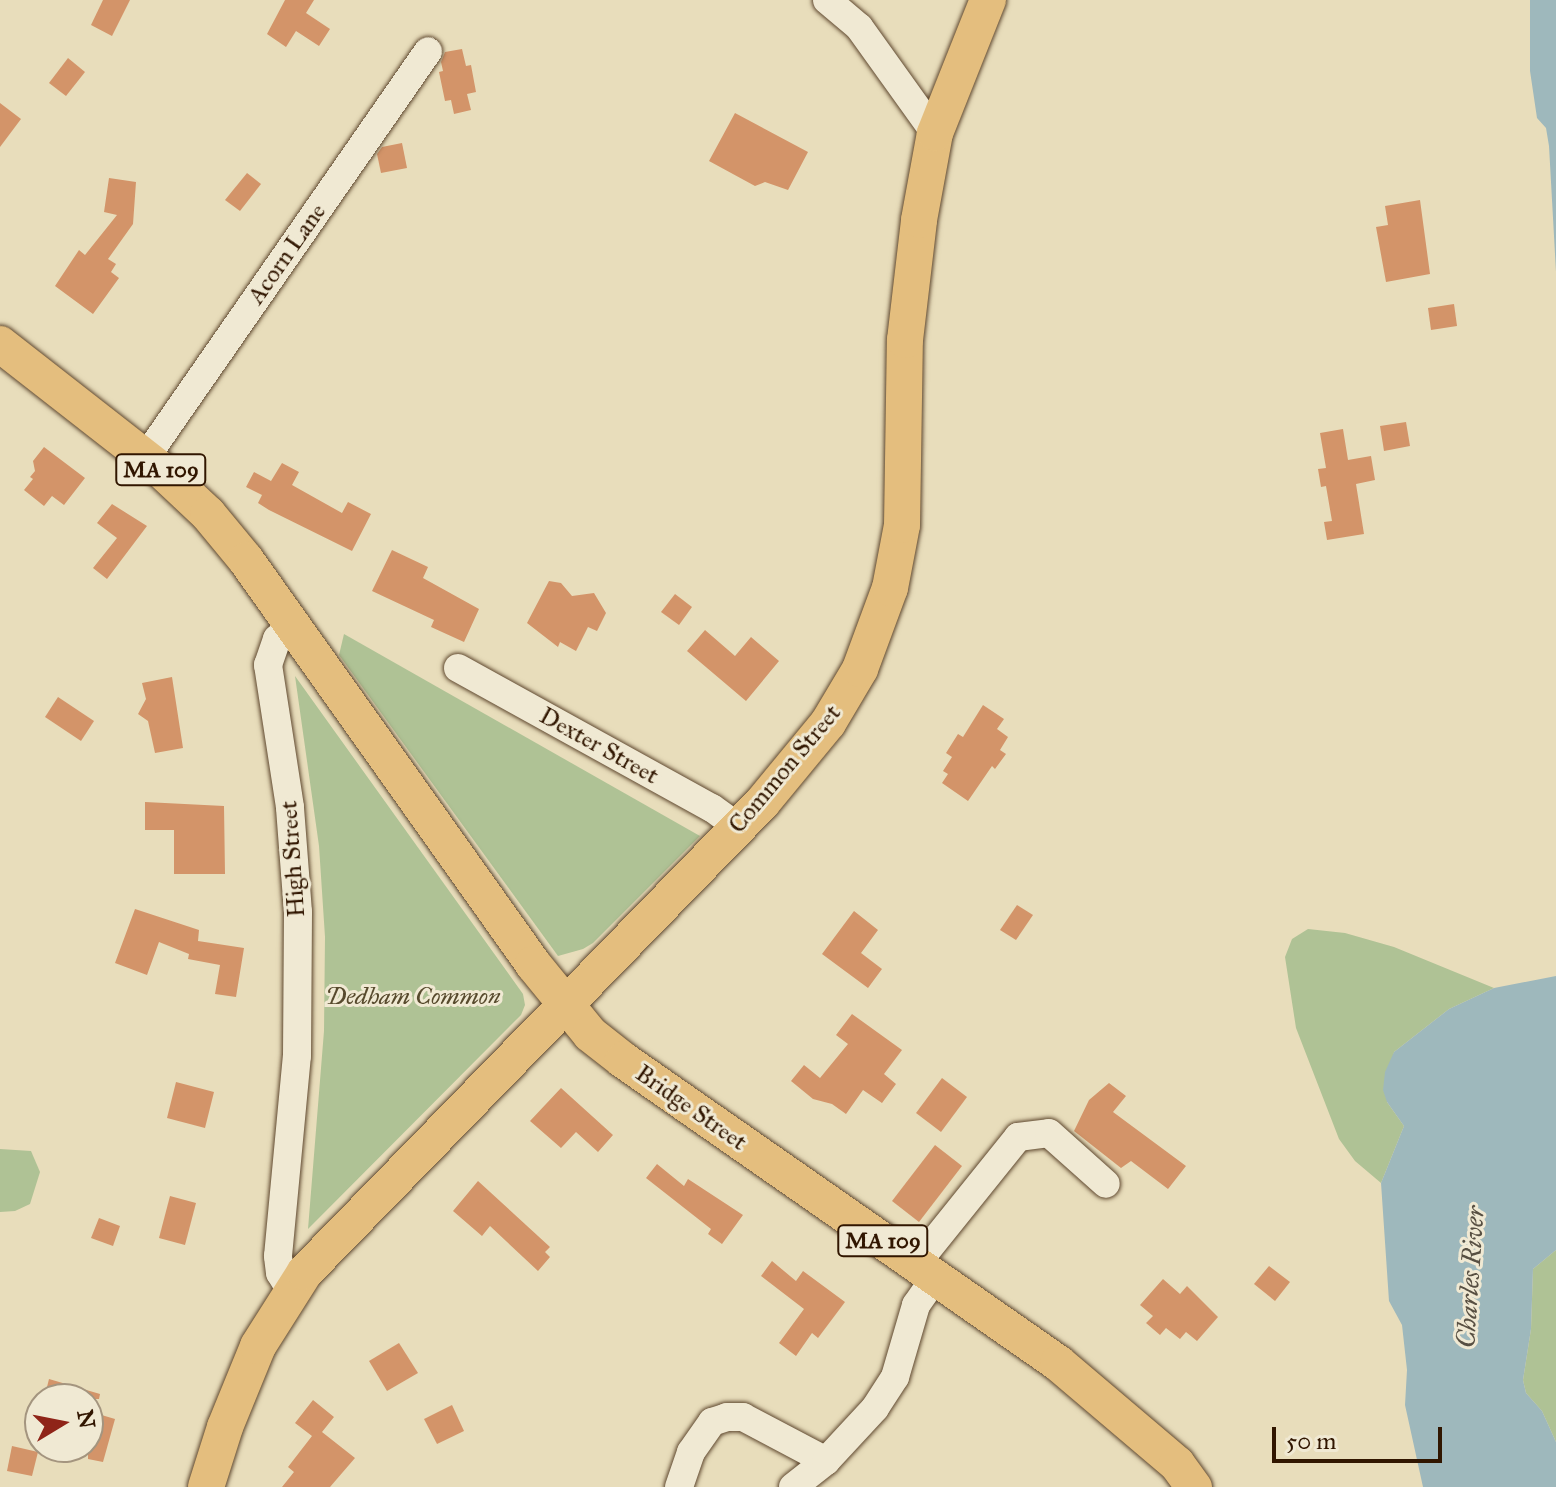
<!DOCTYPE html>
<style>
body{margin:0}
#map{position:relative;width:1556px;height:1487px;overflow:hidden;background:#e8ddbb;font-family:"IM FELL Great Primer",serif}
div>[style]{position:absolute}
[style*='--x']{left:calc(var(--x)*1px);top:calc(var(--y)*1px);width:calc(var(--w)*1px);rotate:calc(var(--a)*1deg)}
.green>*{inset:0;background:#afc295}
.water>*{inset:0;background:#9eb8bc}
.building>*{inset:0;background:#d39469}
.roads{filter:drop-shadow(0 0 2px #5f482f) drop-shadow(0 0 2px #5f482f)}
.minor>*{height:28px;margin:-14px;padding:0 14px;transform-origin:14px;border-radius:14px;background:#f0e9d3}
.major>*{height:36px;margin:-18px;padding:0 18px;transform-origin:18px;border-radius:18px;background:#e4be7e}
span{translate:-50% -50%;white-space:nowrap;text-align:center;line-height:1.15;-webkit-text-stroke:6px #f0e9d3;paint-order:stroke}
.shield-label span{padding:2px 6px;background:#f0e9d3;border:2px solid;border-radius:6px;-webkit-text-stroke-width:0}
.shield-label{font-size:22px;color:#311600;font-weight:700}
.street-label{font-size:24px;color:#311600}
.park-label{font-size:24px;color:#574a2d;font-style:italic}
.water-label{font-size:26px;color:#574f42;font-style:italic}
.north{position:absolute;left:24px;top:1383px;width:80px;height:80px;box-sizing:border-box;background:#f0e9d3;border:2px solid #a4957f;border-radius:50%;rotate:80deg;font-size:22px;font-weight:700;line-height:32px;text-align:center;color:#311600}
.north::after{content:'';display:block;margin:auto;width:28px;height:36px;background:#8f2418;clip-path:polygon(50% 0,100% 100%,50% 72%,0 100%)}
.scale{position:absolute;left:1272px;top:1427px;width:170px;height:36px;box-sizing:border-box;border:4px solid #311600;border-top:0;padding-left:10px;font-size:24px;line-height:28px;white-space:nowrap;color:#311600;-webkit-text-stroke:6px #f0e9d3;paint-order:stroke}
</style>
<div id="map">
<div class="green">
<div style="clip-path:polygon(344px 634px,700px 836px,593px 943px,583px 949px,558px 956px,339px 655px)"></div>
<div style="clip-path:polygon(295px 676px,523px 994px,525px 1005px,521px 1015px,308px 1229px,324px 1031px,325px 937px,319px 846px)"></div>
<div style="clip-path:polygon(1308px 929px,1345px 933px,1394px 947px,1494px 988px,1449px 1009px,1394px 1052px,1387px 1102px,1404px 1126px,1381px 1183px,1355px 1161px,1339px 1139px,1296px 1028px,1285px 957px,1292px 939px)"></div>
<div style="clip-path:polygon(0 1149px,31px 1151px,40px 1172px,30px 1204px,15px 1211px,0 1212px)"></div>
<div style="clip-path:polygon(1556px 1250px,1556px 1442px,1542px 1411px,1526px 1393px,1523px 1380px,1531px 1329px,1533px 1269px)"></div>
</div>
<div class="water">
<div style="clip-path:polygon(1530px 0,1556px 0,1556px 272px,1549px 146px,1546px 128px,1537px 118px,1530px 71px)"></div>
<div style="clip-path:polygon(1556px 976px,1556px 1250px,1533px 1269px,1531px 1329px,1523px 1380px,1526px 1393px,1542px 1411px,1556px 1442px,1556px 1487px,1423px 1487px,1405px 1405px,1407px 1370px,1402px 1325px,1389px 1301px,1381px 1183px,1404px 1126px,1387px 1102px,1383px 1090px,1385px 1072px,1394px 1052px,1449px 1009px,1494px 988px)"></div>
</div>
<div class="building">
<div style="clip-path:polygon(103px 0,130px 0,112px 36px,91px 25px)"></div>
<div style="clip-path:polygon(285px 0,314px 0,306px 13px,330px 29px,319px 46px,296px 31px,286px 47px,267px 34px)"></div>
<div style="clip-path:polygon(462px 49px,466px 66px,471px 65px,476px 92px,467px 94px,471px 110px,454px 114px,451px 100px,445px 101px,439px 72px,443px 71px,441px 62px,445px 52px)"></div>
<div style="clip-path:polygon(68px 58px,85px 72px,66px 96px,49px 83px)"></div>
<div style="clip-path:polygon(0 103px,21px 119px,0 147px)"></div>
<div style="clip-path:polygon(735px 113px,808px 152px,788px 190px,765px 182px,755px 186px,709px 161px)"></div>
<div style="clip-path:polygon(402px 143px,407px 168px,381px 173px,377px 154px,382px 147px)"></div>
<div style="clip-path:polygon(247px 173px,261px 184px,240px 211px,225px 200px)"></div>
<div style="clip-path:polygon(109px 178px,136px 182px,133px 224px,108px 259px,116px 264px,111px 272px,119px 278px,93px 314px,55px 286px,79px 250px,85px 255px,117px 215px,104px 212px)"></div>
<div style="clip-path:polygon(1420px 200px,1430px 274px,1386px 282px,1376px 227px,1388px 225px,1385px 206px)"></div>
<div style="clip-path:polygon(1454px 304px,1457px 326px,1431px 330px,1428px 308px)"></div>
<div style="clip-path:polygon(1406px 422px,1410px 446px,1384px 451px,1380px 426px)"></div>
<div style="clip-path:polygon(1343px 429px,1348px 460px,1371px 456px,1375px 480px,1356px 484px,1364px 534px,1327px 540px,1324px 522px,1332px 521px,1326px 486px,1321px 487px,1318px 469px,1326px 468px,1320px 433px)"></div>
<div style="clip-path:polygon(44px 447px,85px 478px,64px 505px,52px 496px,44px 506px,24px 490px,33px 479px,30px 477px,35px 471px,33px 461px)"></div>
<div style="clip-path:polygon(282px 463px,299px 472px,292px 485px,342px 513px,348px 502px,371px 514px,352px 551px,269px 510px,258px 503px,262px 495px,246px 487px,254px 472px,271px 481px)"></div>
<div style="clip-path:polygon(112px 504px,147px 526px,107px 579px,93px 568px,117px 538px,97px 523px)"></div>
<div style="clip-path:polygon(392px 550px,428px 567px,423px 578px,479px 609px,464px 642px,431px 627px,434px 620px,372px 591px)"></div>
<div style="clip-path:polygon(549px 581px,561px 583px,572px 596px,594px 593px,606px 613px,597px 631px,588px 627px,576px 651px,560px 642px,558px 647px,527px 623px)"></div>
<div style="clip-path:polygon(675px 594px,692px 607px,679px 625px,661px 612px)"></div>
<div style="clip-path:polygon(705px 630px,735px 656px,751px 637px,779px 661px,746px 701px,687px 651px)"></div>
<div style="clip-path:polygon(172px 677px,183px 748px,155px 753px,148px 721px,138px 714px,146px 699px,142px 683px)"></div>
<div style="clip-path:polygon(58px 697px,94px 721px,81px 741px,45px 717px)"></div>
<div style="clip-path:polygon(983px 705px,1004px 719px,997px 729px,1008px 737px,1000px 750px,1006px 754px,995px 769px,992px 766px,968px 801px,942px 783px,948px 774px,943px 771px,952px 757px,946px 753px,958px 734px,963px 737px)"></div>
<div style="clip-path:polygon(145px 802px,224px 806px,225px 874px,174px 874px,174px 830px,145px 830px)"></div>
<div style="clip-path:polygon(1017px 905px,1033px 915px,1016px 940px,1000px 930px)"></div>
<div style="clip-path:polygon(135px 909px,199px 930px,198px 941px,244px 948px,236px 997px,215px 994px,220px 965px,188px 959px,189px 954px,159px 942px,147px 975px,115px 963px)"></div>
<div style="clip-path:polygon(854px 911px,878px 930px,861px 953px,882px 969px,868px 988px,822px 954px)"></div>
<div style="clip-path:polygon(852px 1014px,902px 1050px,884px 1074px,896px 1084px,882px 1103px,863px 1090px,846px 1114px,832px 1104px,813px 1099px,791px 1081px,804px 1065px,820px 1078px,848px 1044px,836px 1035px)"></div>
<div style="clip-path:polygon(942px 1078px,967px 1097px,941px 1132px,916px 1113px)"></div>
<div style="clip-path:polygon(176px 1082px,214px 1092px,205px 1128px,167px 1118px)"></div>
<div style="clip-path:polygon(1109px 1083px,1126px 1096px,1113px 1112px,1186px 1166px,1168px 1189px,1131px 1161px,1121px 1168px,1074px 1131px,1089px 1100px)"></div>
<div style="clip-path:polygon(561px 1088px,613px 1135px,598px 1152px,576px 1132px,561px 1148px,530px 1121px)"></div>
<div style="clip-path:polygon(935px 1145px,962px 1166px,919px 1222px,892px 1201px)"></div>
<div style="clip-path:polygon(657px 1164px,684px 1186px,688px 1179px,743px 1215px,722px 1244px,708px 1234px,711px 1229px,646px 1178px)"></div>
<div style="clip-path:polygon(478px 1181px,550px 1247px,545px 1252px,550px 1257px,538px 1271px,490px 1226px,482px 1236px,453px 1211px)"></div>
<div style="clip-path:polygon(170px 1196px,196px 1203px,185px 1245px,159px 1238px)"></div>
<div style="clip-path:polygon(99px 1218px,120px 1226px,113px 1246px,91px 1238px)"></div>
<div style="clip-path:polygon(772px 1261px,796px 1281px,803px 1271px,845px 1302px,818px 1338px,812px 1333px,796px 1356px,779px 1343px,804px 1309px,761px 1276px)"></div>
<div style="clip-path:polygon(1269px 1266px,1290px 1282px,1275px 1301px,1254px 1284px)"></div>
<div style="clip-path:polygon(1163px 1279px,1180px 1294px,1187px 1286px,1218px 1317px,1197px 1341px,1186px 1332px,1180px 1339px,1166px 1328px,1160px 1335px,1146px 1323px,1153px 1316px,1140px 1305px)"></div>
<div style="clip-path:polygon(399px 1343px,418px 1373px,387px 1391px,369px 1361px)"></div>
<div style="clip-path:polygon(49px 1379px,100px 1394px,99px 1399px,44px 1399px)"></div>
<div style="clip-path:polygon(313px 1400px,334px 1417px,322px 1432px,355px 1458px,330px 1487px,282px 1487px,294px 1472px,288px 1467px,312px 1436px,295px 1423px)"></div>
<div style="clip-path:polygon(452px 1405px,464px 1431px,437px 1444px,424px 1419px)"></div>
<div style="clip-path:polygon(88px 1411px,115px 1419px,103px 1462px,88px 1459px)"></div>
<div style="clip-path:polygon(12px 1446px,38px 1452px,32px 1476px,7px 1471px)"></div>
</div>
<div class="roads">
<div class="minor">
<div style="--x:827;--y:0;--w:42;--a:40.2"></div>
<div style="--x:859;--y:27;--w:130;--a:54.4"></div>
<div style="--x:146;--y:457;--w:494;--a:-55.2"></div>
<div style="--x:458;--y:668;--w:290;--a:28.9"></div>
<div style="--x:712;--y:808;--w:32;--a:36"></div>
<div style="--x:916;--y:1264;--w:163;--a:-51.2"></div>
<div style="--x:1018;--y:1137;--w:31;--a:-7"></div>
<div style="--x:1049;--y:1133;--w:76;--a:41.8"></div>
<div style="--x:291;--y:1291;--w:21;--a:-121"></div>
<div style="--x:280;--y:1273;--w:17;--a:-97"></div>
<div style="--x:278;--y:1256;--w:201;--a:-84.6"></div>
<div style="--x:297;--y:1056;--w:144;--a:-89.6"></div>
<div style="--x:298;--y:912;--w:105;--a:-94.4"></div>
<div style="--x:290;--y:807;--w:144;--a:-98.8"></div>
<div style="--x:268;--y:665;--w:28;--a:-71"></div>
<div style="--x:277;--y:639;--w:19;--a:-43"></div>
<div style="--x:679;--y:1487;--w:37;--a:-71"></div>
<div style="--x:691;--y:1452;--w:37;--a:-55"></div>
<div style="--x:712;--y:1422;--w:16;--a:-18"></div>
<div style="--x:727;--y:1417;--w:16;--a:0"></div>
<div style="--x:743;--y:1417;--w:94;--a:27.9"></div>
<div style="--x:793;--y:1487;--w:42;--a:-38.2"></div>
<div style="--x:826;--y:1461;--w:72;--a:-47.2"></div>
<div style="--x:875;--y:1408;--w:37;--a:-57"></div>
<div style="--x:895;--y:1377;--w:75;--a:-73.7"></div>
<div style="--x:916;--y:1305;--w:33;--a:-55"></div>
</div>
<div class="major">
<div style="--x:0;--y:344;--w:203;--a:38"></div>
<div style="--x:160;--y:469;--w:66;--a:43.2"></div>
<div style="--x:208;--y:514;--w:60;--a:50.4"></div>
<div style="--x:246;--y:560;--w:496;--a:54.6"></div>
<div style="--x:533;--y:964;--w:90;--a:50.8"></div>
<div style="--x:590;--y:1034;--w:42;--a:38.2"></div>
<div style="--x:623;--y:1060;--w:530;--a:34.86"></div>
<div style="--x:1058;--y:1363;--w:156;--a:40.3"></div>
<div style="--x:1177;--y:1464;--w:29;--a:54"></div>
<div style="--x:206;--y:1487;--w:63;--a:-72.4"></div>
<div style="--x:225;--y:1427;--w:87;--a:-67.8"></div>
<div style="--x:258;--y:1346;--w:88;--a:-57.6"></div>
<div style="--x:305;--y:1272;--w:655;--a:-45.74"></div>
<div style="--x:762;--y:803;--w:104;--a:-50.5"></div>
<div style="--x:828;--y:723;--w:63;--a:-59.3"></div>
<div style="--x:860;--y:669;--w:86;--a:-69.7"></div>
<div style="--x:890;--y:588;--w:64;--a:-79.2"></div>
<div style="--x:902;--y:525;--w:185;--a:-89.1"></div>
<div style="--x:905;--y:340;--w:121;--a:-83.3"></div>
<div style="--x:919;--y:220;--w:88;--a:-79.6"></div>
<div style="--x:935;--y:133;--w:143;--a:-68.3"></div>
</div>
</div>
<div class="shield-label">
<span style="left:161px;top:470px">MA 109</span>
<span style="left:883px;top:1241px">MA 109</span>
</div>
<div class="street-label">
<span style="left:287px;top:254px;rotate:-55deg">Acorn Lane</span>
<span style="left:599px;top:746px;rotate:29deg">Dexter Street</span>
<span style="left:785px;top:769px;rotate:-50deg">Common Street</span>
<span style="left:293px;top:859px;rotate:-94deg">High Street</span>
<span style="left:691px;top:1108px;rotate:35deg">Bridge Street</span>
</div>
<div class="park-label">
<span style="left:413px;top:997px">Dedham Common</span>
</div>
<div class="water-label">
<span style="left:1471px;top:1277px;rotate:-86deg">Charles River</span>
</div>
<div class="north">N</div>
<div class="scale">50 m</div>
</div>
